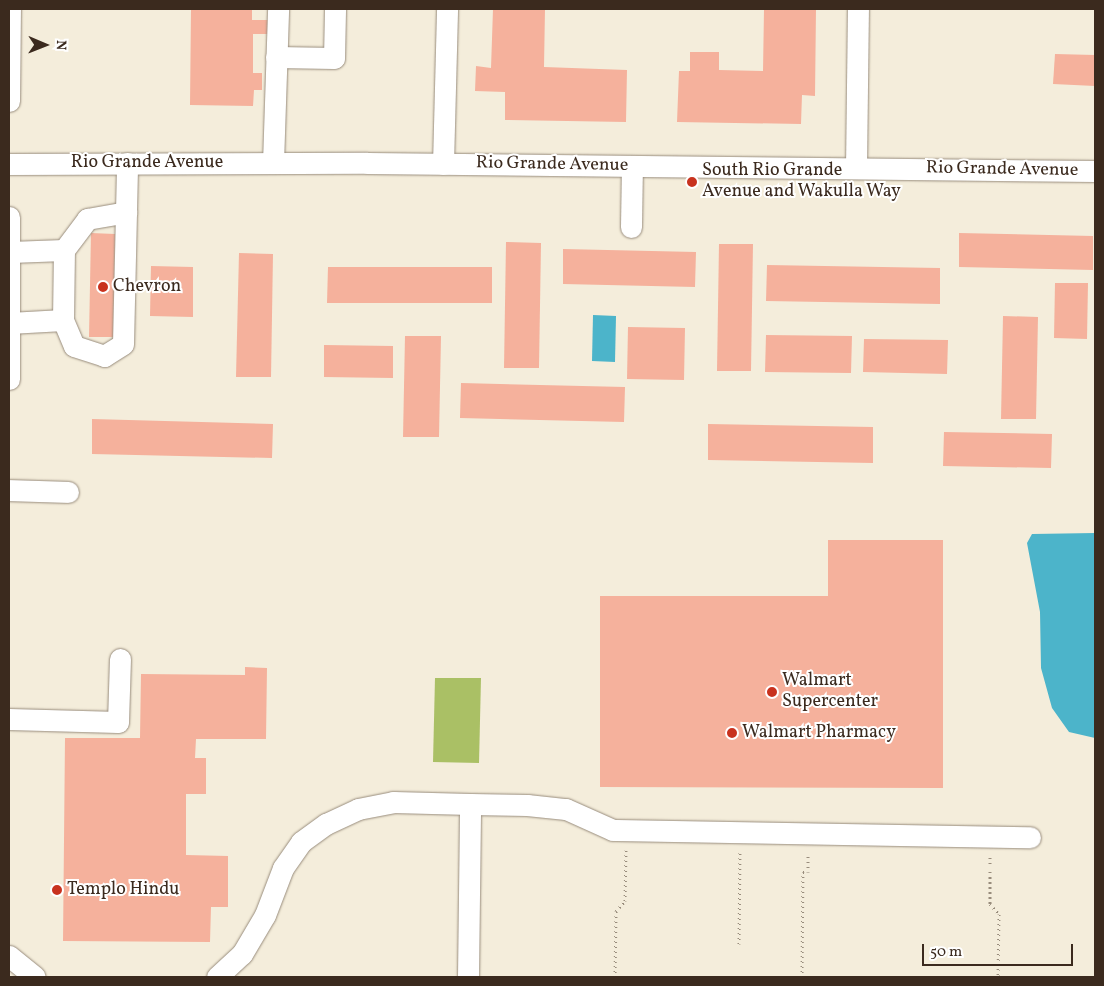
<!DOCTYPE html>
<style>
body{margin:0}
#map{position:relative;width:1104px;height:986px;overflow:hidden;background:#f4eddb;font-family:Vollkorn,serif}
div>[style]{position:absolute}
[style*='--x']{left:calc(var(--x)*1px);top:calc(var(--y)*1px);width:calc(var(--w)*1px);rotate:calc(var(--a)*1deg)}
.green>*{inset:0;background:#aac065}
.water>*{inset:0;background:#4cb4ca}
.building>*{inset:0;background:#f5b19c}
.path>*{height:3px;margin-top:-1.5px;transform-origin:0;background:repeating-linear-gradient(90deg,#988c7c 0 1px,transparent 0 5px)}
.roads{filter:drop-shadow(0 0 1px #988c7c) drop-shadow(0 0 1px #988c7c)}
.minor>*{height:21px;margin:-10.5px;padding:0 10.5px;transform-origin:10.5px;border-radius:10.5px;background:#fff}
.dots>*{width:14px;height:14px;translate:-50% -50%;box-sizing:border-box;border:2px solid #fff;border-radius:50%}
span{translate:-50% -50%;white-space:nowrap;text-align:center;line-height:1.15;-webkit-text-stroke:4px #fff;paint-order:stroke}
.street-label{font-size:18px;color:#3b2a1e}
.poi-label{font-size:18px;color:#3b2a1e}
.left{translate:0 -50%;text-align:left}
.frame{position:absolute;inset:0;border:10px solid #3b2a1e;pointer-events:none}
.north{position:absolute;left:20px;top:20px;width:50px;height:50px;-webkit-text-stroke:4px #fff;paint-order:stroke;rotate:91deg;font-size:14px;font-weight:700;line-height:20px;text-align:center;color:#3b2a1e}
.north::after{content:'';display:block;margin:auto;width:18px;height:22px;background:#3b2a1e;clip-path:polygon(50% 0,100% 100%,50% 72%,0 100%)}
.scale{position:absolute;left:922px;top:944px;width:151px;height:22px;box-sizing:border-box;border:2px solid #3b2a1e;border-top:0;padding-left:6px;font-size:15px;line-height:18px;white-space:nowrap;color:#3b2a1e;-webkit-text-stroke:4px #fff;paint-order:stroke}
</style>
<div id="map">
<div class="green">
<div style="clip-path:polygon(435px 678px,481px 678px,479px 763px,433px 762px)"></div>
</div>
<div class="water">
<div style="clip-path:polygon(593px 315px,616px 316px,615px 362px,592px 361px)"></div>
<div style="clip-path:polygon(1095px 533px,1095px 738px,1069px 732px,1052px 708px,1041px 668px,1040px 612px,1027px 543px,1032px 534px)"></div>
</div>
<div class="building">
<div style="clip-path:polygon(191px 9px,252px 9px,252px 20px,272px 20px,272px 34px,253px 34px,253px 73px,262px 73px,262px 90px,254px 90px,253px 106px,190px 105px)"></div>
<div style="clip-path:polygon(493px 9px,545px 9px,544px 67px,627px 70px,626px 122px,505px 120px,505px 92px,475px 91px,476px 66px,491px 68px)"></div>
<div style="clip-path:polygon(764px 9px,816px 9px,815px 96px,802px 95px,801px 124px,677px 122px,679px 71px,690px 71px,690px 52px,719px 52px,719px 70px,763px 71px)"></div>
<div style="clip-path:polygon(1055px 54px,1095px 55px,1095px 86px,1053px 84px)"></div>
<div style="clip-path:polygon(91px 233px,115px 234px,113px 337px,89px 337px)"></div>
<div style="clip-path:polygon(959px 233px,1093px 236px,1093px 270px,959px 267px)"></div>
<div style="clip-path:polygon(506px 242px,541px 243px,539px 368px,504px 368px)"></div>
<div style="clip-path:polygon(719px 244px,753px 244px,751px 371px,717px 371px)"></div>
<div style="clip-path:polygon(563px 249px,696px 252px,695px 287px,563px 284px)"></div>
<div style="clip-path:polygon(239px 253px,273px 254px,271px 377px,236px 377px)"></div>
<div style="clip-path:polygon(767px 265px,940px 268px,940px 304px,766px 301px)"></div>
<div style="clip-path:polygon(151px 266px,193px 267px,193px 317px,150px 316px)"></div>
<div style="clip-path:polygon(328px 267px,492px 267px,492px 303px,327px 303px)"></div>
<div style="clip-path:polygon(1055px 283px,1088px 283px,1087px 339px,1054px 338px)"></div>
<div style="clip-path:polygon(1003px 316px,1038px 317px,1036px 419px,1001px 419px)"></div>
<div style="clip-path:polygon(628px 327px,685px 328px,684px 380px,627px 379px)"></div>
<div style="clip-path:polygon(766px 335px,852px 336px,851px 373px,765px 372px)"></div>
<div style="clip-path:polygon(405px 336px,441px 336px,439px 437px,403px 437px)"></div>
<div style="clip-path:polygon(864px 339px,948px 340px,947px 374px,863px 372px)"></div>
<div style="clip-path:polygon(324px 345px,393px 346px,393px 378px,324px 377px)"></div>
<div style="clip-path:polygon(461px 383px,625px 387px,624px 422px,460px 418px)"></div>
<div style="clip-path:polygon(92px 419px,273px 424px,272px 458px,92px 454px)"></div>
<div style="clip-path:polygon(708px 424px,873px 427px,873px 463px,708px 460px)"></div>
<div style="clip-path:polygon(944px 432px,1052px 434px,1051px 468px,943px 466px)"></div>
<div style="clip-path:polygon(828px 540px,943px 540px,943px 788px,600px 787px,600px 596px,828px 596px)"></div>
<div style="clip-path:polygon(245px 667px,267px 668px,266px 739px,196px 739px,195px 758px,206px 758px,206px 794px,186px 794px,186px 855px,228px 856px,228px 907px,211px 907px,210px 942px,63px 941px,65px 738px,140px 738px,141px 674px,245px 675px)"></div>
</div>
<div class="path">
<div style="--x:990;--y:857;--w:47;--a:90"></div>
<div style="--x:990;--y:904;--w:13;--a:48"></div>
<div style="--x:999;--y:914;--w:63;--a:90.9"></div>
<div style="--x:739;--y:944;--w:92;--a:-89.4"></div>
<div style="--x:615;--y:977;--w:66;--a:-89.1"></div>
<div style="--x:616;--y:911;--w:13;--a:-48"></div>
<div style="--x:625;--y:901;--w:51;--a:-88.9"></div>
<div style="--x:802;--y:977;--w:105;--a:-89.5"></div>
<div style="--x:803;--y:872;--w:5;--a:0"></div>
<div style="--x:808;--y:872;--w:19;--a:-90"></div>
</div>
<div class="roads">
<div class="minor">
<div style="--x:276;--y:57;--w:58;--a:1"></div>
<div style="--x:334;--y:58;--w:49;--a:-88.8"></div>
<div style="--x:9;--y:101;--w:92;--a:-89.4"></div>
<div style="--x:273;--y:163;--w:154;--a:-88.1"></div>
<div style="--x:9;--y:164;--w:358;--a:-0.2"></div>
<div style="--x:367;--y:163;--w:728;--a:0.63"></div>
<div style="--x:443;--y:164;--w:155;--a:-88.5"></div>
<div style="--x:856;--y:168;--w:159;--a:-89.3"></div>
<div style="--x:9;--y:217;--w:162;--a:90"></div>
<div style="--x:631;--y:227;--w:61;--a:-89.1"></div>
<div style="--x:10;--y:252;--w:54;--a:-2.1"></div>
<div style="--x:64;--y:250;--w:39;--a:-53"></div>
<div style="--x:87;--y:219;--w:40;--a:-10"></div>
<div style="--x:63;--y:320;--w:70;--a:-89.2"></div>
<div style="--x:9;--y:323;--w:54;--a:-3.2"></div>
<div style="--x:63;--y:320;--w:28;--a:67"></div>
<div style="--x:74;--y:346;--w:32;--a:18"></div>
<div style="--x:104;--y:356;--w:22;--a:-32"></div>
<div style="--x:123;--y:344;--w:181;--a:-88.7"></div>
<div style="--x:9;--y:490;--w:59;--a:1.9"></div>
<div style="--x:9;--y:719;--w:109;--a:1.6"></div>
<div style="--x:118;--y:722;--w:63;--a:-88.2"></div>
<div style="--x:9;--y:956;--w:33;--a:39"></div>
<div style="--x:217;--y:977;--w:34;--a:-43"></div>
<div style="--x:242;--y:954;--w:45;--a:-59.5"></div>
<div style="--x:265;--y:915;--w:50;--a:-69"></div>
<div style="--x:283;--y:868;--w:32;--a:-55"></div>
<div style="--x:301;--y:842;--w:31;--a:-36"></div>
<div style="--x:326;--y:824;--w:35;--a:-25"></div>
<div style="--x:358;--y:809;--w:36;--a:-11"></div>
<div style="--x:393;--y:802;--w:77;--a:1.5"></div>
<div style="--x:468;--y:977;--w:173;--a:-89.3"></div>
<div style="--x:470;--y:804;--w:57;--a:1"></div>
<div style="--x:527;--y:805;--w:39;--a:6"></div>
<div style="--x:566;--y:809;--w:51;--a:24.1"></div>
<div style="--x:613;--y:830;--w:417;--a:1"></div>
</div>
</div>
<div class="dots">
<div style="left:692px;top:182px;background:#c8321e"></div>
<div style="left:103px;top:287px;background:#c8321e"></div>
<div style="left:772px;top:692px;background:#c8321e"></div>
<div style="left:732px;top:733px;background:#c8321e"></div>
<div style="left:57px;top:890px;background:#c8321e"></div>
</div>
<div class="street-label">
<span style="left:147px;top:163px">Rio Grande Avenue</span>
<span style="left:552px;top:165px;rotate:1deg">Rio Grande Avenue</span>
<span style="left:1002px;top:170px;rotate:1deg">Rio Grande Avenue</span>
</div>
<div class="poi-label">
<span class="left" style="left:702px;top:182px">South Rio Grande<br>Avenue and Wakulla Way</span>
<span class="left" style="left:113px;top:287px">Chevron</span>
<span class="left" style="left:782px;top:692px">Walmart<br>Supercenter</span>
<span class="left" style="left:742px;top:733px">Walmart Pharmacy</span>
<span class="left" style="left:67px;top:890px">Templo Hindu</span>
</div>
<div class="frame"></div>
<div class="north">N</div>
<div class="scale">50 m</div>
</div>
